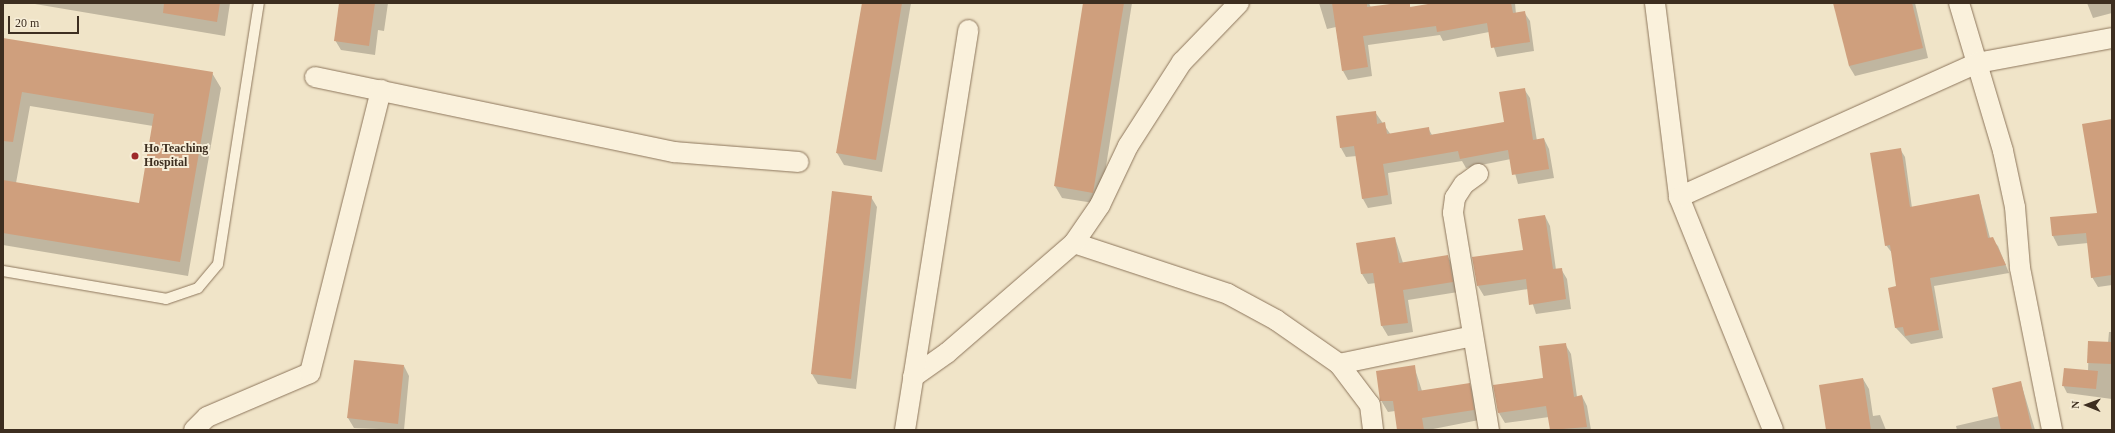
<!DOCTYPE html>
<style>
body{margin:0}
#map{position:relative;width:2115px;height:433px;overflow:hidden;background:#f0e4c8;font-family:Georgia,serif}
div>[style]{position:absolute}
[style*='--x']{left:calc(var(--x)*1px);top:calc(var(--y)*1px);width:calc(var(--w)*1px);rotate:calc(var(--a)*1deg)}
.shadow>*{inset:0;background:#0003}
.building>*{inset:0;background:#cf9f7d}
.roads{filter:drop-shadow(0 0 1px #8d765c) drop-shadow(0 0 1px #8d765c)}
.service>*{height:10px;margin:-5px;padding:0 5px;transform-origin:5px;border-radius:5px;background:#faf1dc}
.minor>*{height:20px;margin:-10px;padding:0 10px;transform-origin:10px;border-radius:10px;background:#faf1dc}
.dots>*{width:11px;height:11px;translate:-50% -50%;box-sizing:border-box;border:2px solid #f7eed8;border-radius:50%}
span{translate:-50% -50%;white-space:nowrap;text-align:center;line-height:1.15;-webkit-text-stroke:4px #f7eed8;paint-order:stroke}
.poi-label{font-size:12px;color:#3d2e20;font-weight:700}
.left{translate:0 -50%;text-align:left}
.frame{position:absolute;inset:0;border:4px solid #3d2e20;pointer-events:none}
.north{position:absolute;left:2067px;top:385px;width:40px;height:40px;-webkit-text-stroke:3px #f7eed8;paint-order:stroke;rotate:271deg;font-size:11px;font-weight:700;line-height:16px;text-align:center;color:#3d2e20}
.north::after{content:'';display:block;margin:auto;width:14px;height:18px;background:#3d2e20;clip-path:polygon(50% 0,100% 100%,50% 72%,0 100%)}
.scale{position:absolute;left:8px;top:16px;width:71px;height:18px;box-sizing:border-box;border:2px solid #3d2e20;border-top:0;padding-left:5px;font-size:12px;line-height:14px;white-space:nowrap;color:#3d2e20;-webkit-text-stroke:3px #f7eed8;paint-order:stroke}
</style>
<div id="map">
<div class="shadow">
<div style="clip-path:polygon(29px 3px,230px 3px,225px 36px)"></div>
<div style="clip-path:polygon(340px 3px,388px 3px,384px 31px,378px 30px,375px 55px,341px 50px,335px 40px)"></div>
<div style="clip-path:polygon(863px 3px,911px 3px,882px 172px,844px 165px,837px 153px)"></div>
<div style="clip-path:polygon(1084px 3px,1132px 3px,1100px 204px,1062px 198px,1055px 186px)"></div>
<div style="clip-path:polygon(1319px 3px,1369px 3px,1371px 8px,1405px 3px,1412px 8px,1439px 3px,1515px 3px,1516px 14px,1524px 12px,1530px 21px,1534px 51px,1497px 57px,1489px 32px,1443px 41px,1440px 35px,1368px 45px,1372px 76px,1348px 80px,1343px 71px,1336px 27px,1327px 29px)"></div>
<div style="clip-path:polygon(1846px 3px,1915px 3px,1928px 58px,1855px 76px,1849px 66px)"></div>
<div style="clip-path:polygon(2087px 3px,2112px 3px,2112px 13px,2093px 18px)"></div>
<div style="clip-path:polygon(evenodd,3px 39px,212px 73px,221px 88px,188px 276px,3px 245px,3px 39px,30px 106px,153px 126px,140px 204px,16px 183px,30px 106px)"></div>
<div style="clip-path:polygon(1524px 89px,1530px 98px,1537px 141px,1544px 139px,1549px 149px,1554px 178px,1518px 184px,1511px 159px,1466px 168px,1462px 161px,1388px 173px,1392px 204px,1368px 208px,1363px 199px,1357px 156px,1346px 157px,1341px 148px,1337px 117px,1375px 112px,1391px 135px,1428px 128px,1432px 135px,1505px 123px)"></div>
<div style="clip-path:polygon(2112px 120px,2112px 285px,2098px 287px,2092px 277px,2088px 243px,2058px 246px,2053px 236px,2051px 218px,2098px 214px)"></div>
<div style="clip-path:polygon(1900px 149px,1905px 157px,1912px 208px,1979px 195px,1990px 238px,1998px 246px,2009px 273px,1934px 286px,1943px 338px,1911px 344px,1896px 328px,1897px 287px,1892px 253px,1886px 245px)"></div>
<div style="clip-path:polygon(871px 197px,877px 207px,856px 389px,818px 384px,812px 374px)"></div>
<div style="clip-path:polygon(1545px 216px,1550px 226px,1556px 270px,1561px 269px,1567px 279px,1571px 309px,1536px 314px,1528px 289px,1484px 296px,1478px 286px,1524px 251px)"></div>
<div style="clip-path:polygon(1395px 238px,1403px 263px,1448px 257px,1454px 267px,1458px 292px,1408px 300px,1413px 332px,1388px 336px,1382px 326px,1376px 283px,1368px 284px,1362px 274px,1358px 244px)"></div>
<div style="clip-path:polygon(2109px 332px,2112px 332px,2112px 399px,2067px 393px,2063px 385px,2088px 371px,2089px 342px,2108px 343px)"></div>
<div style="clip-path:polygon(1565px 344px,1571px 354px,1577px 397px,1582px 396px,1587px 406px,1591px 430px,1551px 430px,1549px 417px,1505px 423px,1499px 413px,1494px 386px,1545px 378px)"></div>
<div style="clip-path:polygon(404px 366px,409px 376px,404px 430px,354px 428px,348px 418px)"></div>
<div style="clip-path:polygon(1414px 366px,1422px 391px,1469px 384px,1475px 394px,1479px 420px,1428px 430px,1398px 430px,1395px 411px,1388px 412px,1382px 402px,1377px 372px)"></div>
<div style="clip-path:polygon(1863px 379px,1869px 389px,1873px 416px,1880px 415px,1886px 430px,1827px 430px)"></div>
<div style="clip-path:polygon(2021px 383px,2035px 430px,1957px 430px,1956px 426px,1999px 416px)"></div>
</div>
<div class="building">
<div style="clip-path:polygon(164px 3px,220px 3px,217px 22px,163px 13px)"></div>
<div style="clip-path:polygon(339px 3px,375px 3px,369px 46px,334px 41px)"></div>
<div style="clip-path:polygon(862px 3px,902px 3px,876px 160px,836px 153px)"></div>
<div style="clip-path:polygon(1083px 3px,1124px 3px,1093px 193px,1054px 186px)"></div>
<div style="clip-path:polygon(1332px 3px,1367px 3px,1367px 7px,1398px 3px,1410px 3px,1410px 7px,1434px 3px,1511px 3px,1513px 13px,1525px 11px,1530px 42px,1491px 48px,1487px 23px,1437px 32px,1436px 26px,1363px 36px,1368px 67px,1342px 71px)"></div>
<div style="clip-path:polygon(1833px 3px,1912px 3px,1923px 48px,1849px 66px)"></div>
<div style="clip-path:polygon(3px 38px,213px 72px,180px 262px,3px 233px,3px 180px,139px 203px,154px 114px,22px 92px,13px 142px,3px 141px)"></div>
<div style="clip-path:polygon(1525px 88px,1533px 140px,1544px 138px,1549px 169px,1512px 175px,1508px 150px,1460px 159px,1458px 151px,1383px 164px,1388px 195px,1362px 199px,1354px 146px,1340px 148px,1336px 116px,1376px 111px,1377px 124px,1385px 122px,1387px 134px,1429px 127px,1430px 135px,1504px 122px,1499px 92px)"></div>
<div style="clip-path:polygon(2112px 119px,2112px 275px,2091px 278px,2086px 233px,2052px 236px,2050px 217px,2097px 213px,2082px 124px)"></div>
<div style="clip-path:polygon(1901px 148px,1910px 207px,1979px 194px,1988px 238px,1993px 237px,2006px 265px,1930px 278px,1939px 330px,1905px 336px,1903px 327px,1895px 328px,1888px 288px,1896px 286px,1890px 245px,1885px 246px,1870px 153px)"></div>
<div style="clip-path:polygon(832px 191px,872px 196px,851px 379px,811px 374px)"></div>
<div style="clip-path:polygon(1545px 215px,1553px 269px,1562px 268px,1566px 299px,1529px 305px,1526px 279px,1477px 286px,1472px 257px,1523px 250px,1518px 219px)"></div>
<div style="clip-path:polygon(1395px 237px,1399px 263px,1448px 255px,1453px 282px,1403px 290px,1408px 323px,1381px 326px,1373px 273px,1361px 274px,1356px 243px)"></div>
<div style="clip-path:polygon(2088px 341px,2112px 342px,2112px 364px,2087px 363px)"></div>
<div style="clip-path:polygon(1566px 343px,1574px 397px,1582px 395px,1587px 427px,1550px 430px,1546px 406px,1498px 413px,1493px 385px,1543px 378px,1539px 346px)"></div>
<div style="clip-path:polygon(354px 360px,404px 365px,398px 424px,347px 418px)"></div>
<div style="clip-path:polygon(1415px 365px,1418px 391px,1470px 383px,1474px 410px,1422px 418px,1424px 430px,1397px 430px,1393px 401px,1380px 401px,1376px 371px)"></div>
<div style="clip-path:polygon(2064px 368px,2098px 371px,2096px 389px,2062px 386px)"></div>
<div style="clip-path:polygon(1863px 378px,1871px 430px,1826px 430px,1819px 385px)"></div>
<div style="clip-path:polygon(2021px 381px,2032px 430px,2001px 430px,1992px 388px)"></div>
</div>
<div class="roads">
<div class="service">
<div style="--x:3;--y:271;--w:165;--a:9.7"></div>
<div style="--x:166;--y:299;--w:34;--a:-19"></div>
<div style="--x:198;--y:288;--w:31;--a:-50"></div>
<div style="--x:218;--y:264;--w:264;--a:-81.1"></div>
</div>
<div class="minor">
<div style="--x:1655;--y:3;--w:195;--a:82.9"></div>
<div style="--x:1679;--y:197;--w:251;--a:68"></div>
<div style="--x:1959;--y:3;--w:154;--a:73.4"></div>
<div style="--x:2003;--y:151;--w:57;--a:77.9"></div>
<div style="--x:2015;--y:207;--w:61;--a:85.3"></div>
<div style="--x:2020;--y:268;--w:165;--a:78.8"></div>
<div style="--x:315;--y:77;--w:367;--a:11.8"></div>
<div style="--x:674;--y:152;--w:125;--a:4.6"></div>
<div style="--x:1478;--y:174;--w:17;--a:144"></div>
<div style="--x:1464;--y:184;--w:17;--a:123"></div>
<div style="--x:1455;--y:198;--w:15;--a:98"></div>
<div style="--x:1453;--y:213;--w:220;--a:80.6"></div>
<div style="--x:1679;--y:197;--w:327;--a:-24.2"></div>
<div style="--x:1977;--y:63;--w:137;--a:-10.5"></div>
<div style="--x:1074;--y:243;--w:162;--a:18.3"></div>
<div style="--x:1228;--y:294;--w:55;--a:28.4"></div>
<div style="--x:1276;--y:320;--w:77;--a:34.9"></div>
<div style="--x:1339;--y:364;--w:51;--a:52.9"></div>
<div style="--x:1370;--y:405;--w:25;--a:83"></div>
<div style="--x:1339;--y:364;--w:137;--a:-11.8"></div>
<div style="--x:913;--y:377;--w:42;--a:-35.2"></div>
<div style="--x:947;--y:353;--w:168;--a:-40.9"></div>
<div style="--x:1074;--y:243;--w:46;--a:-55.6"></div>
<div style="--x:1100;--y:205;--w:65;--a:-64.6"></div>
<div style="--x:1128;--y:146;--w:100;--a:-57.3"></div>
<div style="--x:1182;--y:62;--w:82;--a:-46"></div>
<div style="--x:194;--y:430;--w:18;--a:-45"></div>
<div style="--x:207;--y:417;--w:112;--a:-23.1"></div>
<div style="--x:310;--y:373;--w:292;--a:-75.9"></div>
<div style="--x:905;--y:430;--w:405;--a:-81"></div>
</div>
</div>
<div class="dots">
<div style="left:135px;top:156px;background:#9e2a2b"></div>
</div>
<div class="poi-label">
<span class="left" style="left:144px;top:156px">Ho Teaching<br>Hospital</span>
</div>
<div class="frame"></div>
<div class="north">N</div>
<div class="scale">20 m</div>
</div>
